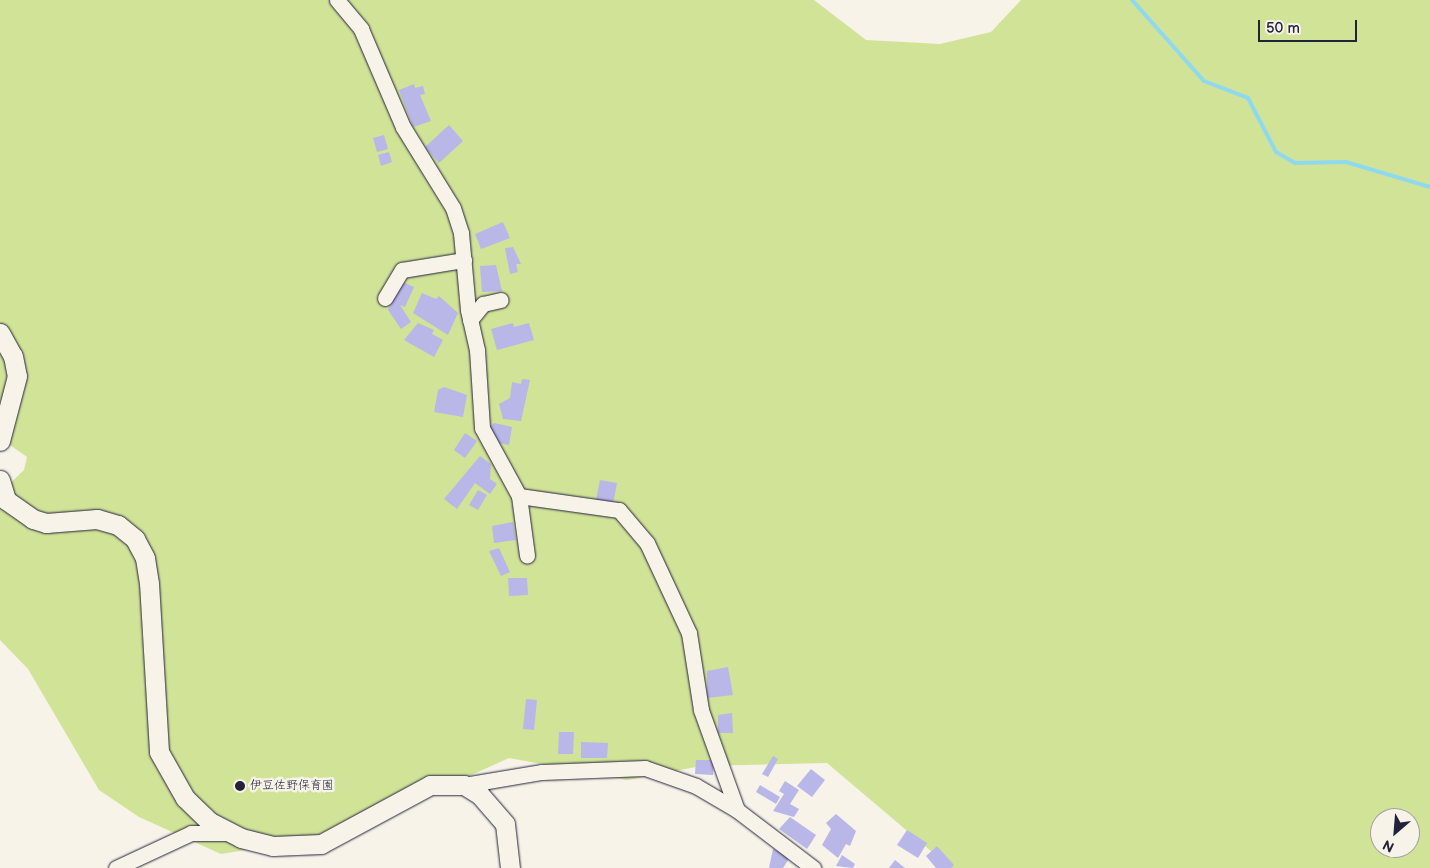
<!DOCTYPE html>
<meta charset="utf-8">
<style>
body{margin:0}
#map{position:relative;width:1430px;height:868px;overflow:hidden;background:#f7f3e8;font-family:"Balsamiq Sans","Klee One",sans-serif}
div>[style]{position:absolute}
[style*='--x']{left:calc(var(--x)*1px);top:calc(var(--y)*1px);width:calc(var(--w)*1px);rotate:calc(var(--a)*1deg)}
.green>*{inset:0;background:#d0e397}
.stream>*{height:4px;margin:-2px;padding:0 2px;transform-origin:2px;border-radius:2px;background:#8fd9f0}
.building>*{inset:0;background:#b9b6e8}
.roads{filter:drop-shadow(0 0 1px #22223b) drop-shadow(0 0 1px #22223b)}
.minor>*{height:15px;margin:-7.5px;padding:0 7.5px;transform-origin:7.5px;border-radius:7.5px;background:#f7f3e8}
.tertiary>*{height:19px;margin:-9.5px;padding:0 9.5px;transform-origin:9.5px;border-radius:9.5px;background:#f7f3e8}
.dots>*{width:14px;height:14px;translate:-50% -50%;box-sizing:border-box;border:2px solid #f7f3e8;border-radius:50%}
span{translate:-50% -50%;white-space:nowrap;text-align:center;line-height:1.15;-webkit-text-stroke:5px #f7f3e8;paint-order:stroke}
.poi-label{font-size:12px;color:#22223b}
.left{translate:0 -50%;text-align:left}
.north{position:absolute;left:1370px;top:808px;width:50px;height:50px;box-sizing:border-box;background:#f7f3e8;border:1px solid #a29fa3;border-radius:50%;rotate:207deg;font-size:14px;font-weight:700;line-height:20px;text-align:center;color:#22223b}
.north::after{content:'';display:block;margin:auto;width:18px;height:22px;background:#22223b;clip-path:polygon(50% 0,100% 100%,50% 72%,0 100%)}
.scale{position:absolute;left:1258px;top:20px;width:99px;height:22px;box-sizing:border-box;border:2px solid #22223b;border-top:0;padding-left:6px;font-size:15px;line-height:18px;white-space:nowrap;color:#22223b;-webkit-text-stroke:4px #f7f3e8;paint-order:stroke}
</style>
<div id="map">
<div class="green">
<div style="clip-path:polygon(evenodd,0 0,814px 0,866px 40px,940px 44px,991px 32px,1021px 0,1430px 0,1430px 868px,951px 868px,827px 763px,701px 766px,627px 780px,509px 758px,341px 834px,221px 854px,139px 817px,99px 790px,28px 669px,0 640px,0 493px,24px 470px,27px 457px,0 438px,0 0,1380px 818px,1410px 818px,1410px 848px,1380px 848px,1380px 818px)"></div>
</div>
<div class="stream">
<div style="--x:1132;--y:0;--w:108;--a:48.4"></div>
<div style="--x:1204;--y:81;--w:47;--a:21.1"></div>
<div style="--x:1248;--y:98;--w:61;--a:62.6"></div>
<div style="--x:1276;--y:152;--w:22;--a:30"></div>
<div style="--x:1295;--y:163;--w:51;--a:-1.1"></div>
<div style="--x:1346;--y:162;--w:88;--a:16.6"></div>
</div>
<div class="building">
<div style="clip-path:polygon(414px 84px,415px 88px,423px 86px,425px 94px,420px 95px,431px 121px,413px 127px,399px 90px)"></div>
<div style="clip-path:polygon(449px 125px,463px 141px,439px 163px,425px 147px)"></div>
<div style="clip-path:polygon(384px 135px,388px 149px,377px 152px,373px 138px)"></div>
<div style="clip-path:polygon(389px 152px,392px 162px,381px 166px,378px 155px)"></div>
<div style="clip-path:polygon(503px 222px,510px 238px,481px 249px,475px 234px)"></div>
<div style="clip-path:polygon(513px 247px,521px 264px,516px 264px,518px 272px,510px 274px,505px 248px)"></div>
<div style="clip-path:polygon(496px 265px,502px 291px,482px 292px,480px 266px)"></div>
<div style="clip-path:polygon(400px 281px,414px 287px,405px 307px,400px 305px,411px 322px,401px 329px,388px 310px)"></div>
<div style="clip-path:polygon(422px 293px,436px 299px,439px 296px,458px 313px,448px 335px,413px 313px)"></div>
<div style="clip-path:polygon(418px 323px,434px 330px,432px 334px,443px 340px,434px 357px,404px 340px)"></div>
<div style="clip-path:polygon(513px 323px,514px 327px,529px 323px,534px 340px,497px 350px,491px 329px)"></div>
<div style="clip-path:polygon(522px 379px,530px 380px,521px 421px,503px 419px,499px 404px,510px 398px,512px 382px,521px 384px)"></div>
<div style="clip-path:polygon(444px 387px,467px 395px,463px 417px,434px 412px,438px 390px)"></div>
<div style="clip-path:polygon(494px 423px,512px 427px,509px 445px,494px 442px,487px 429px)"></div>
<div style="clip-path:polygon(465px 433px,477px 441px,465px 458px,454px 450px)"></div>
<div style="clip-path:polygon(480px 456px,491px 464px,490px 479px,497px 484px,490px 494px,475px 483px,457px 509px,444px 499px)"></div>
<div style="clip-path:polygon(600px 480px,617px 483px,613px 504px,596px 500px)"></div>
<div style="clip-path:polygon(478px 490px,487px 495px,478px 510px,469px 505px)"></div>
<div style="clip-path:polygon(513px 522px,516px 540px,494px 543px,492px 526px)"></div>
<div style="clip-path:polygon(499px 548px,510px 572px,501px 576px,489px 551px)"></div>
<div style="clip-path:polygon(508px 578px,527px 578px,528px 595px,509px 596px)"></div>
<div style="clip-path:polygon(728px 667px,733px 695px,707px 698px,707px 671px)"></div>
<div style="clip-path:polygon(526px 699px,537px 700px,534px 730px,523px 729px)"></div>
<div style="clip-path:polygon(732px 713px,733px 733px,718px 733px,718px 715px)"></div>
<div style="clip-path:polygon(559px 732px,574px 732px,573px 754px,558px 754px)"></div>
<div style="clip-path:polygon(581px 742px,608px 743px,607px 758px,581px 758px)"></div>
<div style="clip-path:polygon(773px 756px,778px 759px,768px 777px,762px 774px)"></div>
<div style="clip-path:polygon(696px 760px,714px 760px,713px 775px,695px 774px)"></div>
<div style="clip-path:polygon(811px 769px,825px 780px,812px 797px,797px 786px)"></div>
<div style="clip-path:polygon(785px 781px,799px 790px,790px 804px,799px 809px,794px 817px,773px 811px,784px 794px,779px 791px)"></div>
<div style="clip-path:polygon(760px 785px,780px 797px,776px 804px,756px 792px)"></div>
<div style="clip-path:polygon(836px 814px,856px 831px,850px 846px,846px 844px,838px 858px,822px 845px,831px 829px,826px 823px)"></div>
<div style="clip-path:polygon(790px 817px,816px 835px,807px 849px,779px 829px)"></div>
<div style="clip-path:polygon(907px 830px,927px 843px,918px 858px,897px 845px)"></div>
<div style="clip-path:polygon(937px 846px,954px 865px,951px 868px,936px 868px,926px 856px)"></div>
<div style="clip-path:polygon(773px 849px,790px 857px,783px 868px,769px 868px)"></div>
<div style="clip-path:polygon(842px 855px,855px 864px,853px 868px,836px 866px)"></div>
<div style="clip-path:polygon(895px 860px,905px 868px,889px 868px)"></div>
</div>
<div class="roads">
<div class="minor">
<div style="--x:337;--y:0;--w:38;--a:50"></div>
<div style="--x:361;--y:29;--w:107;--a:66.8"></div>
<div style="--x:403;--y:127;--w:95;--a:58.3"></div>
<div style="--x:453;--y:208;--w:26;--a:72"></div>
<div style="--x:461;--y:233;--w:77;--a:84.8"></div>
<div style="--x:468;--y:310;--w:41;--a:77.3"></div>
<div style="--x:477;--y:350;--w:78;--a:86.3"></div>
<div style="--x:482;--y:428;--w:77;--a:61.4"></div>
<div style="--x:519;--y:496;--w:101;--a:8"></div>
<div style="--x:619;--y:510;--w:43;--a:49.7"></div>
<div style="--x:647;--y:543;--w:99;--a:65"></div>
<div style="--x:689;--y:633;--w:78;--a:81.1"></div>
<div style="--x:701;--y:710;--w:106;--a:70.2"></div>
<div style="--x:385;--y:298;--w:33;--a:-59"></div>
<div style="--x:402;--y:270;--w:63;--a:-9.2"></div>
<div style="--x:470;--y:320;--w:21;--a:-51"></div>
<div style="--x:483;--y:304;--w:18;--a:-13"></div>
<div style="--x:519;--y:496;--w:60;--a:82.3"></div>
<div style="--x:464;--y:785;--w:79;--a:-9.5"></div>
<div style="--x:542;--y:772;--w:103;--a:-2.2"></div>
<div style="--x:645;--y:768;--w:54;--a:19.4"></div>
<div style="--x:696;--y:786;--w:48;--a:30.3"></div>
<div style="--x:737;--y:810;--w:96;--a:37.3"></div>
<div style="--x:116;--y:868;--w:83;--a:-25"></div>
<div style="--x:191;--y:833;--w:40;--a:0"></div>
</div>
<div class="tertiary">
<div style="--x:0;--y:333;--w:26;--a:61"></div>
<div style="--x:13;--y:356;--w:20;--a:79"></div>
<div style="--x:17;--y:376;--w:67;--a:104.7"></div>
<div style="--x:0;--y:480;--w:21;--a:73"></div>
<div style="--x:6;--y:500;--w:33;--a:35"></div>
<div style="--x:33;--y:519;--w:14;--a:17"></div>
<div style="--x:46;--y:523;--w:51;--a:-4.5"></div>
<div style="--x:97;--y:519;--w:22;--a:16"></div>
<div style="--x:118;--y:525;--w:22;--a:39"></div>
<div style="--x:135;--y:539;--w:21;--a:62"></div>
<div style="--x:145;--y:558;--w:25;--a:81"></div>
<div style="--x:149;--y:583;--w:169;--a:86.6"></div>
<div style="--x:159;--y:752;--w:53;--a:60.5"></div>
<div style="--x:185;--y:798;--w:35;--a:44"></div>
<div style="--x:210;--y:822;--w:35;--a:27"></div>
<div style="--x:241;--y:838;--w:33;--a:14"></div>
<div style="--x:273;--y:846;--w:48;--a:-2.4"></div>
<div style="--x:321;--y:844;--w:124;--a:-28.4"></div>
<div style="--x:430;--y:785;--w:34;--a:0"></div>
<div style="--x:464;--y:785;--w:19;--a:32"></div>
<div style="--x:480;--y:795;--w:38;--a:49"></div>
<div style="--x:505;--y:824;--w:44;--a:83.5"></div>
</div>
</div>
<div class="dots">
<div style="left:240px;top:786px;background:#22223b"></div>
</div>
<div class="poi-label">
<span class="left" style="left:250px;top:786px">伊豆佐野保育園</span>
</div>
<div class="north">N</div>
<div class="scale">50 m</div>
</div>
